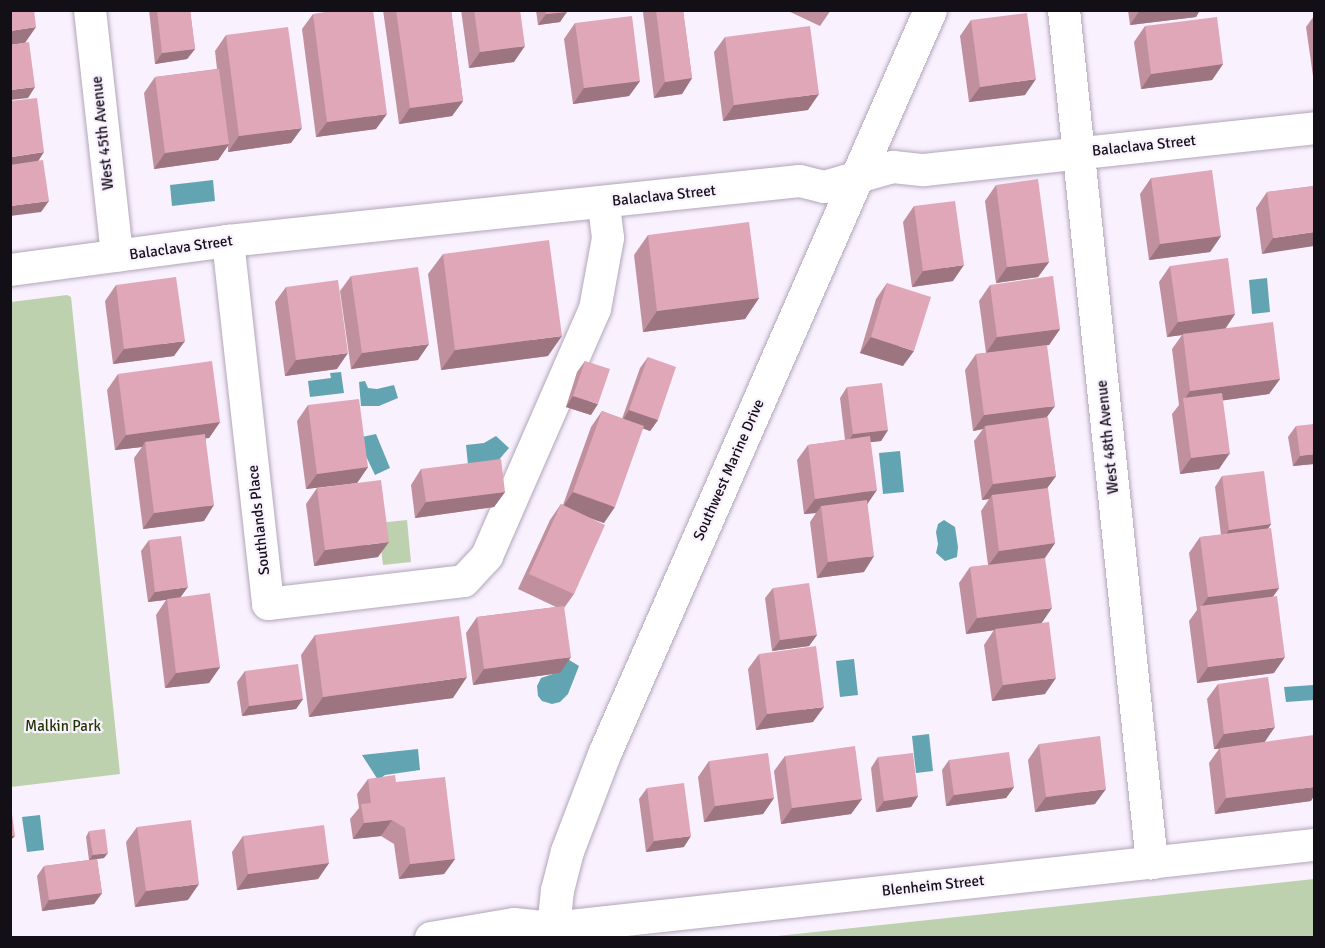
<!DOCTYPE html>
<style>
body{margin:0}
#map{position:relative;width:1325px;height:948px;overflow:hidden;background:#f9f1fe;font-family:Signika,sans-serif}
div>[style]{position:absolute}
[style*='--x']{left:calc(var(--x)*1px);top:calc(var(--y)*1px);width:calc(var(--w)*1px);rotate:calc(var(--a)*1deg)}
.green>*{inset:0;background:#bed1ae}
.water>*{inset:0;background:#63a4b2}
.roads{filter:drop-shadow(0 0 2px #b2a5b9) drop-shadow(0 0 2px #b2a5b9)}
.minor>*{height:32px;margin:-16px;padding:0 16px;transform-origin:16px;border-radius:16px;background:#fff}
.major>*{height:33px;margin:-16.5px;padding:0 16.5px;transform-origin:16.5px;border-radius:16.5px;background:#fff}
.wall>*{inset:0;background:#c0909e}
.shaded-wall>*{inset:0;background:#9c7581}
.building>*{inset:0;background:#dfa7b8}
span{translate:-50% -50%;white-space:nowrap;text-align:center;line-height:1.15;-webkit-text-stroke:4.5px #f9f1fe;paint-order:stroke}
.street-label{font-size:15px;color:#130f16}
.park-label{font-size:15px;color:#203602}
.frame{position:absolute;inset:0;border:12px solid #130f16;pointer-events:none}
</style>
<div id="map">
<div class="green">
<div style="clip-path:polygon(67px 295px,71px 297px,120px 774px,11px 787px,11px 302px)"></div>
<div style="clip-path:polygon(407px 520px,411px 562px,383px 565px,378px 523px)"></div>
<div style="clip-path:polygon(1314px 879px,1314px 937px,768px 937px)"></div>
</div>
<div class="water">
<div style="clip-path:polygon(213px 180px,215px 201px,172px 206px,170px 185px)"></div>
<div style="clip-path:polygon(1267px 278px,1270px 312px,1252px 314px,1249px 280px)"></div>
<div style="clip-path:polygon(341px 372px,344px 393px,310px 397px,308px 381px,331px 378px,330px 373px)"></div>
<div style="clip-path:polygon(365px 381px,368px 388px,377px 389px,394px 385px,398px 398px,379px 406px,361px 406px,359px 382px)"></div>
<div style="clip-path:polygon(376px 434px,390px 468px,375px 475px,365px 454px,362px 437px)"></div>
<div style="clip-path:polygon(496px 436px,509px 448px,497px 462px,468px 465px,466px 445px,484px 443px)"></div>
<div style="clip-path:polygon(900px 451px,904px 492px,883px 494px,879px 453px)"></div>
<div style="clip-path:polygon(944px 520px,955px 527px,958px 547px,957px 557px,945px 561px,936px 553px,938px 544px,936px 532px,938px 524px)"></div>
<div style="clip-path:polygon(566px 658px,579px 666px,568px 694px,560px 702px,552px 704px,542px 701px,538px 696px,537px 686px,541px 678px,556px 673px)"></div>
<div style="clip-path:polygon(854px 659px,858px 695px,840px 697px,836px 661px)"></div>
<div style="clip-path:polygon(1314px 685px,1314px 700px,1286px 702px,1284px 687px)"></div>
<div style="clip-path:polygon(929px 734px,933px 771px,916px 773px,912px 736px)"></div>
<div style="clip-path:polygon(418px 749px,420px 770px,385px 775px,378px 780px,362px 755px)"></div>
<div style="clip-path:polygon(40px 815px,44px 850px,27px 852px,22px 817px)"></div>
</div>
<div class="roads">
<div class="minor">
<div style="--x:90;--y:10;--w:247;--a:83.7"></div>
<div style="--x:1064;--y:10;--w:858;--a:84.11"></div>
<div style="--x:228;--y:241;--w:365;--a:83.7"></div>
<div style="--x:268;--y:604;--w:197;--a:-6.7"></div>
<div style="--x:464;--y:581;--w:34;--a:-47"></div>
<div style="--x:487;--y:556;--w:270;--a:-66.4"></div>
<div style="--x:595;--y:309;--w:72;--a:-79.6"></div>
<div style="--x:608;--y:238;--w:35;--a:-97"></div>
<div style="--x:10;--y:270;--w:220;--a:-7.6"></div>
<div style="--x:228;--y:241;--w:575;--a:-5.99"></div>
<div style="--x:800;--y:181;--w:25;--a:14"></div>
<div style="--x:824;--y:187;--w:72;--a:-16.2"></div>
<div style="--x:893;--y:167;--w:31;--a:6"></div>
<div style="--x:924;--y:170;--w:392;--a:-6.1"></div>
<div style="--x:431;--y:938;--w:84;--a:-9.6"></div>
<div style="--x:514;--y:924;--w:38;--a:6"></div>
<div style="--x:552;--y:928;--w:767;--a:-6.22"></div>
</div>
<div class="major">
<div style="--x:552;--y:938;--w:48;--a:-84.1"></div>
<div style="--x:557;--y:890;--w:40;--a:-75.6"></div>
<div style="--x:567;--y:851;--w:104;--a:-69.1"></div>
<div style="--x:604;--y:754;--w:812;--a:-66.34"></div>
</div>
</div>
<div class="wall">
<div style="clip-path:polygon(149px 10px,190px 10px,195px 49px,187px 59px,155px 64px)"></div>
<div style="clip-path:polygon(383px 10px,451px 10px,463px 101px,452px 116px,399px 124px)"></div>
<div style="clip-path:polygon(461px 10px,520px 10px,514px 62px,469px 68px)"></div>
<div style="clip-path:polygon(536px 10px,567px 10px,560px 22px,538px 25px)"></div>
<div style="clip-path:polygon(644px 10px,683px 10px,692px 78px,682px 94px,654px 98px,643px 12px)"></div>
<div style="clip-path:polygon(786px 10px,831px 10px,820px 26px)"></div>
<div style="clip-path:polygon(1128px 10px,1200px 10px,1196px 17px,1130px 25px)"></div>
<div style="clip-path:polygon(1313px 10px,1314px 10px,1314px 83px,1306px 27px,1314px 16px)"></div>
<div style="clip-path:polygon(313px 14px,376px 129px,316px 137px,302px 29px)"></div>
<div style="clip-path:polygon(971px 20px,1025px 95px,969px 102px,960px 36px)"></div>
<div style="clip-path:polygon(575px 23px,640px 81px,629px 96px,573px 104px,564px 39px)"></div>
<div style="clip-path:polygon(1145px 26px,1223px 64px,1212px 80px,1141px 89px,1134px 42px)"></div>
<div style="clip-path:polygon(226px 35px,291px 143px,228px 152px,228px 146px,218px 160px,154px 169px,144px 93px,155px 77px,217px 69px,215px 51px)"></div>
<div style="clip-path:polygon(725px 37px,808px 110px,723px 121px,714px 52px)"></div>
<div style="clip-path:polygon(1151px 178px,1221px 236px,1210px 252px,1149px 260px,1140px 194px)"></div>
<div style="clip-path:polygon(996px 185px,1049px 262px,1038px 277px,996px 283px,985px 201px)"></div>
<div style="clip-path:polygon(1314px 186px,1262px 254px,1256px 208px,1267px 192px)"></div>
<div style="clip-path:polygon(914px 206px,953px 281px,912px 287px,903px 222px)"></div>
<div style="clip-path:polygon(648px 235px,759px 298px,745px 319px,643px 332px,634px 255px)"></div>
<div style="clip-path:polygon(443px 254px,548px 356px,441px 370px,428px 274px)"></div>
<div style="clip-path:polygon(1170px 266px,1235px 314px,1226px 328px,1280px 379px,1269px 394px,1223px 400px,1219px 469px,1180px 474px,1172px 414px,1179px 405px,1172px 349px,1182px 335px,1167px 337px,1159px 282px)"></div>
<div style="clip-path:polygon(351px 276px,418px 360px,351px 369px,340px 291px)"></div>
<div style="clip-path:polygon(887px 283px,903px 366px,860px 353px,876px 299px)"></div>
<div style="clip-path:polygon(116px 285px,174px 356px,113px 364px,105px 301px)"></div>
<div style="clip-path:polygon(990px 285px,1060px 329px,1049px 345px,1047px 345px,1047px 417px,1056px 476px,1047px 488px,1055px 543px,1045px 558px,1042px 623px,1045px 694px,992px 701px,984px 645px,994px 630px,966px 634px,959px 583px,970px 567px,988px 565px,981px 511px,989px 499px,982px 500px,974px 441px,983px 429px,973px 431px,965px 370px,976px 354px,986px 353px,979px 301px)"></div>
<div style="clip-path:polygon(286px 287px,337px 369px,285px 376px,275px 302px)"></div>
<div style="clip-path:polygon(648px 357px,658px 420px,650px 431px,643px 428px,604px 523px,590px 518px,574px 594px,564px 608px,560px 673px,473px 685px,466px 633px,477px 617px,556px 607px,518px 589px,550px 520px,561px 504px,563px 505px,591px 427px,602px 411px,622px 419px,640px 368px)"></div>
<div style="clip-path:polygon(585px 361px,591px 415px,566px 407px,577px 372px)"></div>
<div style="clip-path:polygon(118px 374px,220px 422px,209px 438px,206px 438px,204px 521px,143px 529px,134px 458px,142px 447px,115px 450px,107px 390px)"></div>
<div style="clip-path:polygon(847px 387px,888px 430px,881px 441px,870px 442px,864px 572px,817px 578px,810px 522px,816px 513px,804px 514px,797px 460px,808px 445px,845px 440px,840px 398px)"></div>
<div style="clip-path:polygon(308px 405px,368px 467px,357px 483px,306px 489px,297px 421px)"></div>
<div style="clip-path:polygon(1296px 426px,1314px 464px,1293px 466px,1288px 437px)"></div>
<div style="clip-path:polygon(421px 469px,505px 492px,494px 507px,415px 518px,411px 485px)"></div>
<div style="clip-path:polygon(1222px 476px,1271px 524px,1268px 528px,1279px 588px,1273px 596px,1274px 673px,1197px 683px,1189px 621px,1197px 610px,1189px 553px,1200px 537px,1221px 535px,1215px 487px)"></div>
<div style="clip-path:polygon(317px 488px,378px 557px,314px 566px,306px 504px)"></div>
<div style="clip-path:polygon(149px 540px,220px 667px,209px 683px,165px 688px,156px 615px,166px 600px,148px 602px,141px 551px)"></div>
<div style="clip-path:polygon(773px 588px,817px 635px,809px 646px,772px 651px,765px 598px)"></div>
<div style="clip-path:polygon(315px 635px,453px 698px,309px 717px,301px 655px)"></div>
<div style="clip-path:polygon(759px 654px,813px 722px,756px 730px,748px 669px)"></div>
<div style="clip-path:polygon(245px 671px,303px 699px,296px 709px,242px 716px,237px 682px)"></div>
<div style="clip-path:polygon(1218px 684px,1265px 742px,1311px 801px,1215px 814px,1209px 763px,1219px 749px,1214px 749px,1207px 699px)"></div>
<div style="clip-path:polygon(1039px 744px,1095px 804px,1035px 812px,1028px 760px)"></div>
<div style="clip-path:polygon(785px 756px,862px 799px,851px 814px,781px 824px,774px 771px)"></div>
<div style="clip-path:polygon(878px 757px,918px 796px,911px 807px,876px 812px,871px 768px)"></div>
<div style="clip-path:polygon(949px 760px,1014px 787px,1006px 798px,946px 806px,942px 770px)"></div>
<div style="clip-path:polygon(709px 761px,774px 798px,763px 814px,704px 822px,698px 777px)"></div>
<div style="clip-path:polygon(368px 779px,396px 782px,455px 859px,444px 874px,399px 879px,394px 844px,381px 836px,353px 839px,350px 819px,359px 808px,357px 794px)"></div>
<div style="clip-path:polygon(647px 788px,684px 847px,646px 852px,639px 799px)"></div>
<div style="clip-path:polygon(137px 827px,188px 900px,135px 907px,126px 842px)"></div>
<div style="clip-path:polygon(89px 831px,104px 858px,97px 859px,102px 893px,94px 904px,42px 911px,37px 876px,44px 866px,89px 860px,86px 837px)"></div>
<div style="clip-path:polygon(243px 836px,329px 863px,318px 879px,237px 890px,232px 852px)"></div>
</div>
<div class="shaded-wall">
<div style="clip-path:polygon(1140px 10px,1200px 10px,1196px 17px,1130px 25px)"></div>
<div style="clip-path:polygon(567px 12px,560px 22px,538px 25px,546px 14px)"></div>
<div style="clip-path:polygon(36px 27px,25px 43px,10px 45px,10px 31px)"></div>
<div style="clip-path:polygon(525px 46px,514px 62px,469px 68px,480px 52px)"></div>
<div style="clip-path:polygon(195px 49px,187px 59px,155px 64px,162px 53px)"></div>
<div style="clip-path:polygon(1223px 64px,1212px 80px,1141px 89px,1151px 74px)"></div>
<div style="clip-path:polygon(692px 78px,682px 94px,654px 98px,665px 82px)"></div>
<div style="clip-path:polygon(1036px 79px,1025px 95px,969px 102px,980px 87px)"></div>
<div style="clip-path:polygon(640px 81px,629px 96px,573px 104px,584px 88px)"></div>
<div style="clip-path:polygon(35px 87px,28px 98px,10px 100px,10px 90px)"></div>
<div style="clip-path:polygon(819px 94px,808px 110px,723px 121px,734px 105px)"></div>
<div style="clip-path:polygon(463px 101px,452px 116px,399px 124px,410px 108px)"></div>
<div style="clip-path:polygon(387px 114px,376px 129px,316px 137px,327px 122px)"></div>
<div style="clip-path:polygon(302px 128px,291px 143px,228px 152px,239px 136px)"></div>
<div style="clip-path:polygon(229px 144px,218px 160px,154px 169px,165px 153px)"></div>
<div style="clip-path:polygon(44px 152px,37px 163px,10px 167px,10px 159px,12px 157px)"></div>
<div style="clip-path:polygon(49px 201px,41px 212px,10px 216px,10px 206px)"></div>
<div style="clip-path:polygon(1314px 232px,1314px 246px,1262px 254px,1273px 238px)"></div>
<div style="clip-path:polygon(1221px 236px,1210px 252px,1149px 260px,1160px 244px)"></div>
<div style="clip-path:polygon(1049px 262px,1038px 277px,996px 283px,1007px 267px)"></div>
<div style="clip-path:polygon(964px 265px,953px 281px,912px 287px,923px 271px)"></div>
<div style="clip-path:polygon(759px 298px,745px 319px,643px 332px,657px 311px)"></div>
<div style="clip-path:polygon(1235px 314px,1224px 330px,1183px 334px,1182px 335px,1167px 337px,1178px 322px)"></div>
<div style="clip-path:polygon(1060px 329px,1049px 345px,986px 353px,997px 337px)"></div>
<div style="clip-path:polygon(562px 336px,548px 356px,441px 370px,455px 350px)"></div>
<div style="clip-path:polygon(871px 337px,914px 351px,903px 366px,860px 353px)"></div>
<div style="clip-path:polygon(185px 341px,174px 356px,113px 364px,124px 349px)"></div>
<div style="clip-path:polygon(429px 344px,418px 360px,351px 369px,362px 353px)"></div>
<div style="clip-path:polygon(348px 353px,337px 369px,285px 376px,296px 360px)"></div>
<div style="clip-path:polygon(1280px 379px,1269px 394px,1184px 406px,1184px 400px,1190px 391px)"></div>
<div style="clip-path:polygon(573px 396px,598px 404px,591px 415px,566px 407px)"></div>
<div style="clip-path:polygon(1055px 406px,1044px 421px,985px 426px,983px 429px,973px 431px,984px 415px)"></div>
<div style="clip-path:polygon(629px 410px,658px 420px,650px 431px,622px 421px)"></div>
<div style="clip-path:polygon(220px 422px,209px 438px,145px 446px,145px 442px,142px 447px,115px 450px,126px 435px)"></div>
<div style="clip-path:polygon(888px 430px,881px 441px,846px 445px,853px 434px)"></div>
<div style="clip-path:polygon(1230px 453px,1219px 469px,1180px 474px,1191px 458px)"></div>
<div style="clip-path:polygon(1314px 454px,1314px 464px,1293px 466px,1300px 456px)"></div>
<div style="clip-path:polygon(368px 467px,357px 483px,306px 489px,317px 474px)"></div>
<div style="clip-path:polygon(1056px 476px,1045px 491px,992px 495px,989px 499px,982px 500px,993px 484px)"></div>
<div style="clip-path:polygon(877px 490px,866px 506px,821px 506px,816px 513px,804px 514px,815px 499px)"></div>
<div style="clip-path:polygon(505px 492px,494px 507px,415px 518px,426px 502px)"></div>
<div style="clip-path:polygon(573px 492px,615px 507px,604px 523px,562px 508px)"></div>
<div style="clip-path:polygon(214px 505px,204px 521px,143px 529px,154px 513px)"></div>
<div style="clip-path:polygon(1271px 524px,1264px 535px,1222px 540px,1229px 530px)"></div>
<div style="clip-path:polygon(389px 542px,378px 557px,314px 566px,325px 550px)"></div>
<div style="clip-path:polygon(1055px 543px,1044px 559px,988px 566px,999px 551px)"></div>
<div style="clip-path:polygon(874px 556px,864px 572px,817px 578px,828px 562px)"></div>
<div style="clip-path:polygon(188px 587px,180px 598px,148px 602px,155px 592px)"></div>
<div style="clip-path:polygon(1279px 588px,1268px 604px,1200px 609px,1208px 597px)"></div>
<div style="clip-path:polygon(1052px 608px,1041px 624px,966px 634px,977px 618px)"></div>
<div style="clip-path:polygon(817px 635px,809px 646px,772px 651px,780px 640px)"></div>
<div style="clip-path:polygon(571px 657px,560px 673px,473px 685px,484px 669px)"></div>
<div style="clip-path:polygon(1285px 657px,1274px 673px,1197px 683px,1208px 667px)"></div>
<div style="clip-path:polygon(220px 667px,209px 683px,165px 688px,176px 673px)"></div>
<div style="clip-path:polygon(467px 677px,453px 698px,309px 717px,323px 697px)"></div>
<div style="clip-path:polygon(1056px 678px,1045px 694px,992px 701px,1003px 685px)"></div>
<div style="clip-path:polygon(303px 699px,296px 709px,242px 716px,249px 706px)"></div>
<div style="clip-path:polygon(824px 707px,813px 722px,756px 730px,767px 714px)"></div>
<div style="clip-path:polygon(1275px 727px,1264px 743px,1214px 749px,1224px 734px)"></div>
<div style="clip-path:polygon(1014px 787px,1006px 798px,946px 806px,954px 795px)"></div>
<div style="clip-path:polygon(1314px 787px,1314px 796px,1311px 801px,1215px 814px,1226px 798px)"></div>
<div style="clip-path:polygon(1106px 789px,1095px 804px,1035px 812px,1046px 797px)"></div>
<div style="clip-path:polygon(918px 796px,911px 807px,876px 812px,884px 801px)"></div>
<div style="clip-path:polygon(774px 798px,763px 814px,704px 822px,715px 806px)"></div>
<div style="clip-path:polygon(862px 799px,851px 814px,781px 824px,792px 808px)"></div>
<div style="clip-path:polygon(392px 820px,381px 836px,353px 839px,364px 823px)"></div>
<div style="clip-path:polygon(10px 836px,15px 836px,10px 841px)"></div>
<div style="clip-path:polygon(691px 836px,684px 847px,646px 852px,654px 841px)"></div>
<div style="clip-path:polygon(108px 853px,104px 858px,89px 860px,93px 855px)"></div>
<div style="clip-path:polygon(455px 859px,444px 874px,399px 879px,410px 864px)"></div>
<div style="clip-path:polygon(329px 863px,318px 879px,237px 890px,248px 874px)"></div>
<div style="clip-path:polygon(199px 884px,188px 900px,135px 907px,146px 891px)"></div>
<div style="clip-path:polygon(102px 893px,94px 904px,42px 911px,49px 900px)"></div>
</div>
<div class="building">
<div style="clip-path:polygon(10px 10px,34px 10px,36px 27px,10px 31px)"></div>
<div style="clip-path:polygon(157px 10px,190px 10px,195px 49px,162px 53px)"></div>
<div style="clip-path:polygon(336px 10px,373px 10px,387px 114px,327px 122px,313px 14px)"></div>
<div style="clip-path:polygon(396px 10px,451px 10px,463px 101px,410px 108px)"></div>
<div style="clip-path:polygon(474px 10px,520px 10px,525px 46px,480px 52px)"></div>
<div style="clip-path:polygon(545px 10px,567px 10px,567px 12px,546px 14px)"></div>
<div style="clip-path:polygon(656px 10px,683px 10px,692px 78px,665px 82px)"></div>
<div style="clip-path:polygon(1027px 13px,1036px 79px,980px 87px,971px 20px)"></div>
<div style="clip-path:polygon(632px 16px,640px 81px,584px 88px,575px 23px)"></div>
<div style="clip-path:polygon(1217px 17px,1223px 64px,1151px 74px,1145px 26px)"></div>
<div style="clip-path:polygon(810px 26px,819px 94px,734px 105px,725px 37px)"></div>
<div style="clip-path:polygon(288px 27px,302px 128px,239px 136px,226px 35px)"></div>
<div style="clip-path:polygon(29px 42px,35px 87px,10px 90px,10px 45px)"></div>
<div style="clip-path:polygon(219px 69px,229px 144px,165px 153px,155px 77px)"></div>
<div style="clip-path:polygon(37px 98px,44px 152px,12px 157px,10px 145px,10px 101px)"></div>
<div style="clip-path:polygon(43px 160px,49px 201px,10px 206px,10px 165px)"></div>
<div style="clip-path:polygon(1212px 170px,1221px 236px,1160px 244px,1151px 178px)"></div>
<div style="clip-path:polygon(1038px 179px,1049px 262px,1007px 267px,996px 185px)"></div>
<div style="clip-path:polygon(1314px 186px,1314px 232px,1273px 238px,1267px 192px)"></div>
<div style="clip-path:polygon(955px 201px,964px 265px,923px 271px,914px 206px)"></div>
<div style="clip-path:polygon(749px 222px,759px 298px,657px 311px,648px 235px)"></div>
<div style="clip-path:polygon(549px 240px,562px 336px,455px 350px,443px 254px)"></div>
<div style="clip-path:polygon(1228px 258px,1235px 314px,1178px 322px,1170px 266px)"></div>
<div style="clip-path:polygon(418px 267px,429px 344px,362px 353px,351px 276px)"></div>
<div style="clip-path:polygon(1053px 276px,1060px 329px,997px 337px,990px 285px)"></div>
<div style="clip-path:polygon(176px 277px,185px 341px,124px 349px,116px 285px)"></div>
<div style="clip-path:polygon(338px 280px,348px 353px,296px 360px,286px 287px)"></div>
<div style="clip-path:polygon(887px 283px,931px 297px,914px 351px,871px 337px)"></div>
<div style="clip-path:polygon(1273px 322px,1280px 379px,1190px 391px,1183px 334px)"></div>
<div style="clip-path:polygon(1047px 345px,1055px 406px,984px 415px,976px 354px)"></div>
<div style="clip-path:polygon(648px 357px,676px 367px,658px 420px,629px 410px)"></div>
<div style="clip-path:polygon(212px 361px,220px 422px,126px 435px,118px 374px)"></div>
<div style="clip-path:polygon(585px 361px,610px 369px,598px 404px,573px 396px)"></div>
<div style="clip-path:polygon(882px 383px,888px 430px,853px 434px,847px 387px)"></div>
<div style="clip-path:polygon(1222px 393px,1230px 453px,1191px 458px,1183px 398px)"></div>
<div style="clip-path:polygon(359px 399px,368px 467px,317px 474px,308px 405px)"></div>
<div style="clip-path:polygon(602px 411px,644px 426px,615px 507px,573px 492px)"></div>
<div style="clip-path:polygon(1048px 417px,1056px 476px,993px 484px,985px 426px)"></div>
<div style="clip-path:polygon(1314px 424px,1314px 454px,1300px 456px,1296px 426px)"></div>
<div style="clip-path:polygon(205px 434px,214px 505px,154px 513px,145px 442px)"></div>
<div style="clip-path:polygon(870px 436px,877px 490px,815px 499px,808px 445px)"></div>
<div style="clip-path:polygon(501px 459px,505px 492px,426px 502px,421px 469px)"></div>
<div style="clip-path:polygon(1264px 471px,1271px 524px,1229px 530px,1222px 476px)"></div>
<div style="clip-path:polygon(381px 480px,389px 542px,325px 550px,317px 488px)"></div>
<div style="clip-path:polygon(1048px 488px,1055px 543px,999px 551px,992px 495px)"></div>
<div style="clip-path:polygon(867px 500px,874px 556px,828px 562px,821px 506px)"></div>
<div style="clip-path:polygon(561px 504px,605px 525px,574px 594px,529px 574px)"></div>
<div style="clip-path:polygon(1271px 528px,1279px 588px,1208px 597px,1200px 537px)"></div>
<div style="clip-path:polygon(181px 536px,188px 587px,155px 592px,149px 540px)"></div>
<div style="clip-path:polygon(1045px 558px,1052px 608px,977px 618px,970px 567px)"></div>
<div style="clip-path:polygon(809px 583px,817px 635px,780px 640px,773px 588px)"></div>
<div style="clip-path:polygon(210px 593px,220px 667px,176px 673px,167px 599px)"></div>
<div style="clip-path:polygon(1277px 596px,1285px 657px,1208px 667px,1200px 606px)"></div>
<div style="clip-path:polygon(564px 606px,571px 657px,484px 669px,477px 617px)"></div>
<div style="clip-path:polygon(459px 616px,467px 677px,323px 697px,315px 635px)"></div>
<div style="clip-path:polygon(1049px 622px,1056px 678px,1003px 685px,995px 629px)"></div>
<div style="clip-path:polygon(816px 646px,824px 707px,767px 714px,759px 654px)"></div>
<div style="clip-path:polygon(298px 664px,303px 699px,249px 706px,245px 671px)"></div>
<div style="clip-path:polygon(1268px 677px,1275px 727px,1224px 734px,1218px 684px)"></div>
<div style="clip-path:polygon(1314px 735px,1314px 787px,1226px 798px,1220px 748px)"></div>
<div style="clip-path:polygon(1100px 736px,1106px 789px,1046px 797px,1039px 744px)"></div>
<div style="clip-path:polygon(855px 746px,862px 799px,792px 808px,785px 756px)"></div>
<div style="clip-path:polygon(1009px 752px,1014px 787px,954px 795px,949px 760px)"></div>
<div style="clip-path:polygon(768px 753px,774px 798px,715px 806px,709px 761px)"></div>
<div style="clip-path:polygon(913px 753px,918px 796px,884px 801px,878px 757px)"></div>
<div style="clip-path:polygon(395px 775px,396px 782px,445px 777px,455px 859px,410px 864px,405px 828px,392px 820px,364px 823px,361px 804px,371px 803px,368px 779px)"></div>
<div style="clip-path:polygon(684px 783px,691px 836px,654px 841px,647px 788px)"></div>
<div style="clip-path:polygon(10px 807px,11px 807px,15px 836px,10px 836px)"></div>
<div style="clip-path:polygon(191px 820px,199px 884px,146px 891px,137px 827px)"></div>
<div style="clip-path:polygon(324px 825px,329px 863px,248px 874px,243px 836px)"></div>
<div style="clip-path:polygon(105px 829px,108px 853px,93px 855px,89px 831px)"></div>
<div style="clip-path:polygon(97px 859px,102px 893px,49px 900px,44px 866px)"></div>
</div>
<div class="street-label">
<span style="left:103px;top:133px;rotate:-96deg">West 45th Avenue</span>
<span style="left:1144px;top:146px;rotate:-6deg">Balaclava Street</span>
<span style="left:664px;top:196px;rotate:-6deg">Balaclava Street</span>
<span style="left:181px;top:248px;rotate:-8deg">Balaclava Street</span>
<span style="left:1108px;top:437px;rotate:-96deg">West 48th Avenue</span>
<span style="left:729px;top:470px;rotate:-66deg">Southwest Marine Drive</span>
<span style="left:259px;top:520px;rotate:-96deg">Southlands Place</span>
<span style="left:933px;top:886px;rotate:-6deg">Blenheim Street</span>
</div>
<div class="park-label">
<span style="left:63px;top:727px">Malkin Park</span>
</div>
<div class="frame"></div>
</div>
